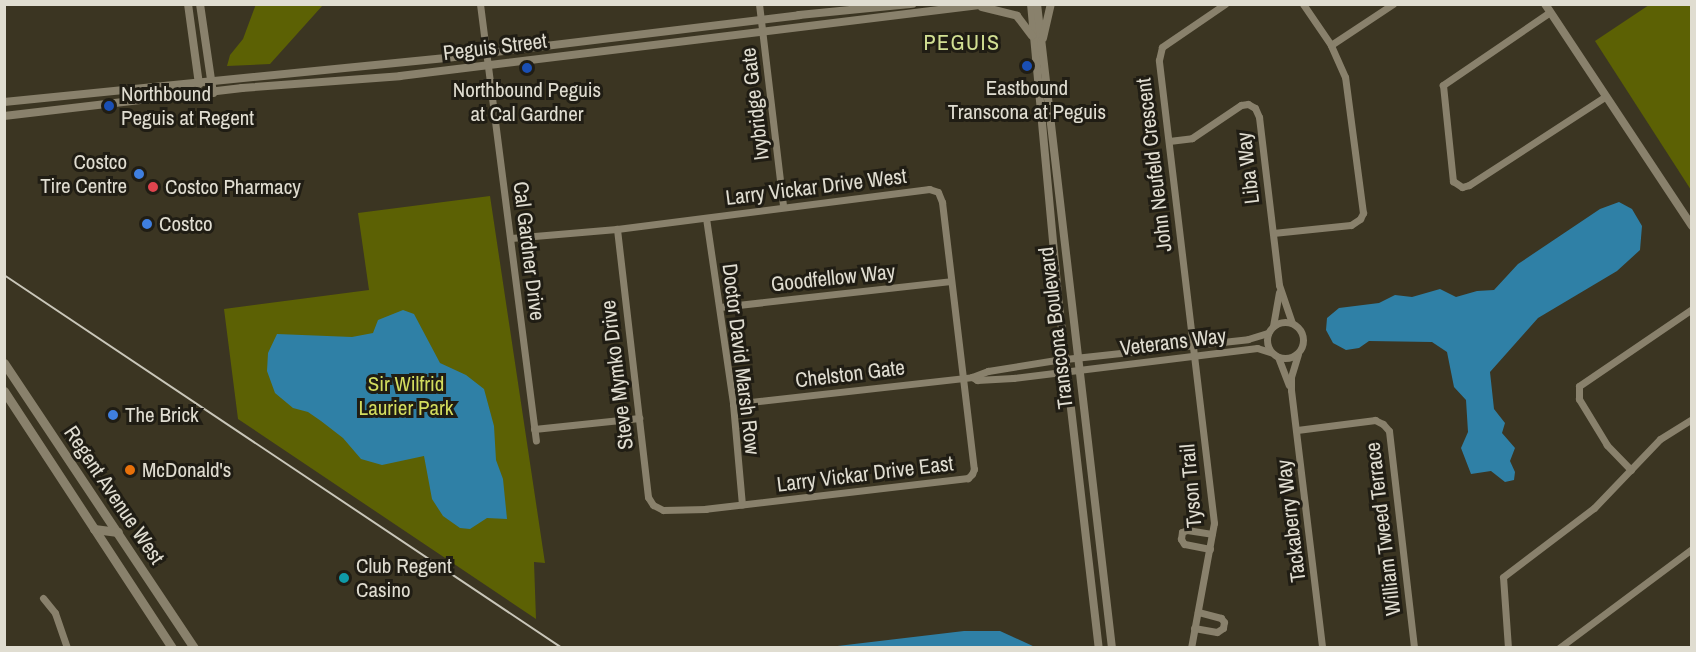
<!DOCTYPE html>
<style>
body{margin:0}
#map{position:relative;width:1696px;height:652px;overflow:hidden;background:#3b3522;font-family:"Archivo Narrow",sans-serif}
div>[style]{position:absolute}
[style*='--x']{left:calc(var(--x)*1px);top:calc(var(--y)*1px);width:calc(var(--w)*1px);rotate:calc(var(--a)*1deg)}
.green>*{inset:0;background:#5c6104}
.water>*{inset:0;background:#2f80a6}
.minor>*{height:7px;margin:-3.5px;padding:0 3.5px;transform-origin:3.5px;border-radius:3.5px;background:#89816c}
.minor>.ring{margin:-3.5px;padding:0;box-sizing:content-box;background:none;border:7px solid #89816c;border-radius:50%}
.tertiary>*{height:8px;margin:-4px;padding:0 4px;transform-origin:4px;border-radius:4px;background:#89816c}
.secondary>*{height:9px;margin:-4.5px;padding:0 4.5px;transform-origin:4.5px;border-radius:4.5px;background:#89816c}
.rail>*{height:2px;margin:-1px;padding:0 1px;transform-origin:1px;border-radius:1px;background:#c9c6b9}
.dots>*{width:16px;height:16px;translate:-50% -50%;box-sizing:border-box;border:3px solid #201d14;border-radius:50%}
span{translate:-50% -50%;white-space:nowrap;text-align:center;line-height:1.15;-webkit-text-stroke:6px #201d14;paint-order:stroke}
.street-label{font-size:21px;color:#e0ddd1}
.poi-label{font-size:21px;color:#e0ddd1}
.left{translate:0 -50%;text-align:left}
.right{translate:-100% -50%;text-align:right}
.park-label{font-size:21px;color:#d3dd5e}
.neighbourhood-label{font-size:22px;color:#d2e093;letter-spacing:1.5px}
.frame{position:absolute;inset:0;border:6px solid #e0ddd1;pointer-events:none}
</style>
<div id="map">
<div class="green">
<div style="clip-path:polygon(256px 4px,323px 4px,323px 5px,270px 64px,227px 66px,230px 55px,243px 39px)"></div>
<div style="clip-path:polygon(1649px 5px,1691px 5px,1691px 190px,1595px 41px)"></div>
<div style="clip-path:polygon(490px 196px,545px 563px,534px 562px,536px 619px,238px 419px,224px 309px,369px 290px,358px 213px)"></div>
</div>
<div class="water">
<div style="clip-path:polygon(1619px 202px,1632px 209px,1642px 226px,1640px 250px,1617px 271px,1538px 318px,1490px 372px,1494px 409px,1505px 423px,1502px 433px,1515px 448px,1510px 461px,1515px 472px,1514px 480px,1505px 482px,1491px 471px,1471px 474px,1461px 448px,1468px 432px,1466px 400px,1454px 387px,1447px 352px,1432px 342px,1369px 341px,1359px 348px,1346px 350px,1333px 343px,1326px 330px,1327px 318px,1339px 308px,1379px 303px,1395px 295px,1412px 297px,1440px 289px,1456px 297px,1477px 291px,1494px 290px,1518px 264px,1600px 209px)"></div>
<div style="clip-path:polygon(403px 310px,414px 314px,440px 363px,466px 375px,484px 389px,494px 426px,496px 460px,503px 479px,507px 519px,487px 518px,470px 529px,460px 528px,443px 516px,432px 499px,424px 456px,382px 465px,361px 459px,343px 438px,321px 421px,308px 412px,293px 408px,275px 393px,267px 371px,268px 353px,277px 334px,352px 337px,373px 333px,378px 320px)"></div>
<div style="clip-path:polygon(964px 631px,1000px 631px,1035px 647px,829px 647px)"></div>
</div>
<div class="minor">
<div style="--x:480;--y:4;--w:440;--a:82.7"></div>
<div style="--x:759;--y:4;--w:203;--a:83.2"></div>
<div style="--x:1550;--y:12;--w:130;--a:145.7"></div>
<div style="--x:1443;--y:85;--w:97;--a:84.1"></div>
<div style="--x:1453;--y:181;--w:11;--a:34"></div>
<div style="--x:1462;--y:187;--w:7;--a:-16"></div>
<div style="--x:1469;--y:185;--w:163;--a:-33"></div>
<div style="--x:1331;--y:45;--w:74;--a:-33.5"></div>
<div style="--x:1169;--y:141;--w:23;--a:-7"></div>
<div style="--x:1192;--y:138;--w:59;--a:-34"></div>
<div style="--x:1241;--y:105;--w:7;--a:-8"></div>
<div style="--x:1248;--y:104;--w:8;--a:30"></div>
<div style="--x:1255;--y:108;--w:10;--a:66"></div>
<div style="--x:1259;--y:117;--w:169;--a:83.2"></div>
<div style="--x:1279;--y:285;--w:40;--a:71.1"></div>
<div style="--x:706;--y:218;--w:188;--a:81.7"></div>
<div style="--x:733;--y:404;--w:101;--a:84.9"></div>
<div style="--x:1273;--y:233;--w:78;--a:-5.9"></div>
<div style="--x:1351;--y:225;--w:11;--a:-34"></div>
<div style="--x:1360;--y:219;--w:7;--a:-63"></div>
<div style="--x:1363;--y:213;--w:137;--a:-97.5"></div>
<div style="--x:1345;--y:77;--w:35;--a:-114"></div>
<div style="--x:1331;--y:45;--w:50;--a:-124.3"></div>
<div style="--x:511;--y:238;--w:106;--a:-4.9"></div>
<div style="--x:617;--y:229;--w:315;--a:-7.3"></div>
<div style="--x:929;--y:189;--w:9;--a:18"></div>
<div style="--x:938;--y:192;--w:11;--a:68"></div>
<div style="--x:942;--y:202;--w:269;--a:83.2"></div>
<div style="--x:974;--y:469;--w:5;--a:112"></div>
<div style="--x:972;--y:474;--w:6;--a:135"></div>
<div style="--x:968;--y:478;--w:264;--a:173.3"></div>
<div style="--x:706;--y:509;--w:43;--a:178.7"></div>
<div style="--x:663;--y:510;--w:11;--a:-153"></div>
<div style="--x:653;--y:505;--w:9;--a:-122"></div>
<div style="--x:648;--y:497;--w:270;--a:-96.6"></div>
<div style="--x:720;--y:307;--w:232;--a:-6.4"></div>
<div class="ring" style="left:1267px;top:322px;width:29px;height:29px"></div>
<div style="--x:1273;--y:326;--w:34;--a:-80"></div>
<div style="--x:1298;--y:354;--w:24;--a:107"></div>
<div style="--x:1291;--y:377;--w:13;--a:90"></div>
<div style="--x:1291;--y:390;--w:260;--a:83.1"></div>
<div style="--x:1278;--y:357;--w:30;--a:69"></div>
<div style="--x:972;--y:377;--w:6;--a:31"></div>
<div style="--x:977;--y:380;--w:36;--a:-3"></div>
<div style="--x:1013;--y:378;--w:246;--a:-7"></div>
<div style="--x:1257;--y:348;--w:14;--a:17"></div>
<div style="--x:733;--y:404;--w:241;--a:-6.4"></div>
<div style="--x:972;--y:377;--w:17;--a:-21"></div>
<div style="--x:988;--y:371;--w:69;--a:-9.2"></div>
<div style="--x:1056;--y:360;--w:193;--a:-6.2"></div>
<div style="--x:1248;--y:339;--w:21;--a:-17"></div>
<div style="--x:534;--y:429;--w:106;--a:-6"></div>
<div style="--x:1297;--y:430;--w:79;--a:-7.3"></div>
<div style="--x:1375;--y:420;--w:9;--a:27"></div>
<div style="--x:1383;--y:424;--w:9;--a:49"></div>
<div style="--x:1389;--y:431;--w:218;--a:83.4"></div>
<div style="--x:1631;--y:470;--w:35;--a:-134"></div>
<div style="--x:1607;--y:445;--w:54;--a:-121.3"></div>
<div style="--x:1579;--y:399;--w:13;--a:-90"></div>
<div style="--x:1579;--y:386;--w:137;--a:-34.3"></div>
<div style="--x:1210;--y:549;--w:26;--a:-169"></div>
<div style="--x:1184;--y:544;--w:6;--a:-121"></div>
<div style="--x:1181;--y:539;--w:7;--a:-82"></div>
<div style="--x:1182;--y:532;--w:5;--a:-22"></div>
<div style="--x:1187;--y:530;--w:25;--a:9"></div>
<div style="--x:43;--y:598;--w:19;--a:51"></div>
<div style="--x:55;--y:613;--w:37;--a:71"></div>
<div style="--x:1194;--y:628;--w:23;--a:10"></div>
<div style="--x:1217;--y:632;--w:7;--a:-34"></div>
<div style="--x:1223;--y:628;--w:6;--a:-81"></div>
<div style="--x:1224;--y:622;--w:5;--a:-127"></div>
<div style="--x:1221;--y:618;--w:24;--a:-165"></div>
<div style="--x:1191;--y:648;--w:127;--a:-79.6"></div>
<div style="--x:1214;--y:523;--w:466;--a:-96.8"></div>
<div style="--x:1159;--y:60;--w:13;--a:-77"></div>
<div style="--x:1162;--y:47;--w:76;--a:-34.3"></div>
<div style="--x:1508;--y:648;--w:71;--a:-94"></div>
<div style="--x:1503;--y:577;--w:114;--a:-37.2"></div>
<div style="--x:1594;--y:508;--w:95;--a:-46.3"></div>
<div style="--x:1660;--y:439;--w:38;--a:-32"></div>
<div style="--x:1559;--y:648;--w:166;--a:-36.7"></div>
</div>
<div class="tertiary">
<div style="--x:188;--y:4;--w:81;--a:82.2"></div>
<div style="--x:200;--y:4;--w:90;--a:81.7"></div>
<div style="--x:1031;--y:4;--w:293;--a:84.7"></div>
<div style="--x:1058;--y:296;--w:354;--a:83.4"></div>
<div style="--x:1037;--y:4;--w:648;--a:83.36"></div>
<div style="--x:1545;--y:4;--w:266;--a:56.5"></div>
<div style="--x:982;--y:7;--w:36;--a:14"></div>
<div style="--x:1017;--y:16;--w:25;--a:53"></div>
<div style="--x:1043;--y:38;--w:35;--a:-77"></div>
<div style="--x:4;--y:102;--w:444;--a:-5.7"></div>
<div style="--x:446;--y:58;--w:356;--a:-6.9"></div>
<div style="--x:799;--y:15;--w:114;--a:-5.6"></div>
<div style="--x:4;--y:116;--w:240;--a:-6.7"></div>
<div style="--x:242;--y:88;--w:158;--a:-4.3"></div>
<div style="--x:400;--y:76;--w:592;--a:-6.98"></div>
</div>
<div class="secondary">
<div style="--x:4;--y:363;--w:343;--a:56.3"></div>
<div style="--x:4;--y:391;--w:307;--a:56.8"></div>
<div style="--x:94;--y:529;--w:24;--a:7"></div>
</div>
<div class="rail">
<div style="--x:4;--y:275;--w:671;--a:33.76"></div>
</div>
<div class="dots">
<div style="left:1027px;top:66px;background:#1a4fb4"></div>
<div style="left:527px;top:68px;background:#1a4fb4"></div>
<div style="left:109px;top:106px;background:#1a4fb4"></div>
<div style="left:139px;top:174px;background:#3f7fe0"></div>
<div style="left:153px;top:187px;background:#e0444e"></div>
<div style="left:147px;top:224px;background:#3f7fe0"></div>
<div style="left:113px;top:415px;background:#3f7fe0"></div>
<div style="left:130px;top:470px;background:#e8710a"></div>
<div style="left:344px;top:578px;background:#0f9aa8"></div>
</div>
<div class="street-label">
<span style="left:495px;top:47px;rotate:-7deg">Peguis Street</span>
<span style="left:755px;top:104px;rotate:-97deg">Ivybridge Gate</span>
<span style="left:1154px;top:165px;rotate:-97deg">John Neufeld Crescent</span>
<span style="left:1248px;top:168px;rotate:-97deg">Liba Way</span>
<span style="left:816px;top:187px;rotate:-7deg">Larry Vickar Drive West</span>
<span style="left:529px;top:251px;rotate:83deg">Cal Gardner Drive</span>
<span style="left:833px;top:278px;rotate:-6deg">Goodfellow Way</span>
<span style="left:1056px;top:328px;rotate:-97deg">Transcona Boulevard</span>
<span style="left:1173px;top:342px;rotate:-7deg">Veterans Way</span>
<span style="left:741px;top:359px;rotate:83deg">Doctor David Marsh Row</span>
<span style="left:850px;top:374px;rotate:-7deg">Chelston Gate</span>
<span style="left:617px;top:375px;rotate:-97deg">Steve Mymko Drive</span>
<span style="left:865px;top:474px;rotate:-7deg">Larry Vickar Drive East</span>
<span style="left:1191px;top:486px;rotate:-95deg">Tyson Trail</span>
<span style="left:114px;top:495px;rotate:56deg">Regent Avenue West</span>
<span style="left:1291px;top:521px;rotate:-97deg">Tackaberry Way</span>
<span style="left:1383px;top:529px;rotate:-97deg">William Tweed Terrace</span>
</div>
<div class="poi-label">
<span style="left:1027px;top:100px">Eastbound<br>Transcona at Peguis</span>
<span style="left:527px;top:102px">Northbound Peguis<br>at Cal Gardner</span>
<span class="left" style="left:121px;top:106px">Northbound<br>Peguis at Regent</span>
<span class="right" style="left:127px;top:174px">Costco<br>Tire Centre</span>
<span class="left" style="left:165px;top:187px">Costco Pharmacy</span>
<span class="left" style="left:159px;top:224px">Costco</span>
<span class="left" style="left:125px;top:415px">The Brick</span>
<span class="left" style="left:142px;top:470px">McDonald's</span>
<span class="left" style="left:356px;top:578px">Club Regent<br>Casino</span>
</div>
<div class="park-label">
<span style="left:406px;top:396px">Sir Wilfrid<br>Laurier Park</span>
</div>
<div class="neighbourhood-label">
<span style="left:962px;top:43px">PEGUIS</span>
</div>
<div class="frame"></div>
</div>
